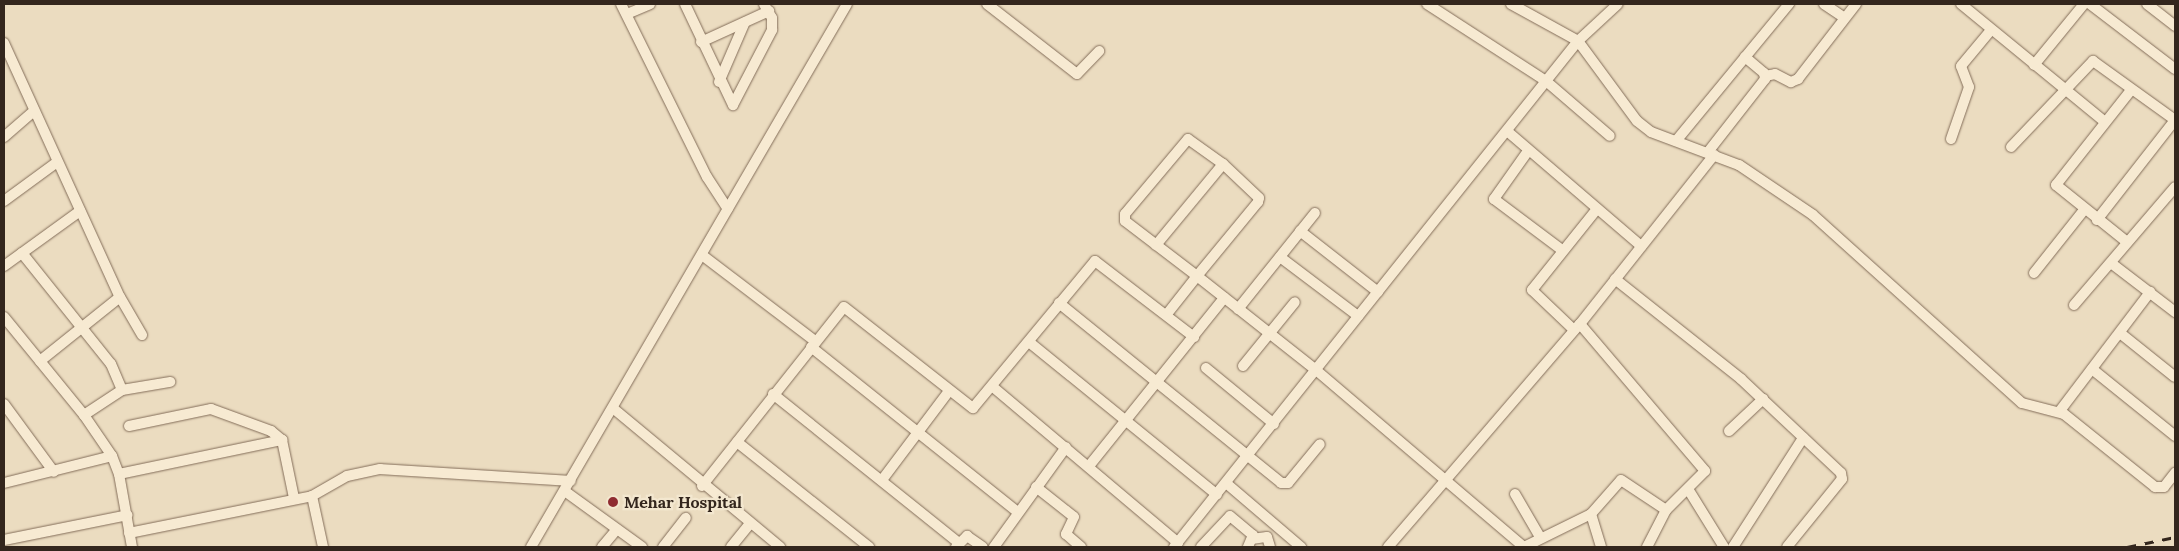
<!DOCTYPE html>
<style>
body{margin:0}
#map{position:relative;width:2179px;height:551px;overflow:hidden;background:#ebdcc0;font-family:Lora,serif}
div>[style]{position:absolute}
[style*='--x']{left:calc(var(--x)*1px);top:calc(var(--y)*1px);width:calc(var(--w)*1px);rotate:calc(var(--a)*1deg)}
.roads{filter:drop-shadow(0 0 1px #836d59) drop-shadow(0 0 1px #836d59)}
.minor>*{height:10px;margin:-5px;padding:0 5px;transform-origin:5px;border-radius:5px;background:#f7ead2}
.rail>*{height:2.5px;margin-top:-1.25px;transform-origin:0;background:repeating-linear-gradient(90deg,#33261d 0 9px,transparent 0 18px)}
.dots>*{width:14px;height:14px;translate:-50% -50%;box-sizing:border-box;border:2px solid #f3e7cf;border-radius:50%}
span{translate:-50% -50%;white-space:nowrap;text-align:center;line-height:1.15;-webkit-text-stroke:4.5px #f3e7cf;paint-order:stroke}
.poi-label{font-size:16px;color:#33261d;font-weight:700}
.left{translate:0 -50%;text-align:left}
.frame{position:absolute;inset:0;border:5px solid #33261d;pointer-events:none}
</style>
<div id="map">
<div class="roads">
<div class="minor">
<div style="--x:621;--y:4;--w:193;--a:63.6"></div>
<div style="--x:707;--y:177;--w:38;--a:57"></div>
<div style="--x:685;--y:4;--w:112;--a:64.6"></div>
<div style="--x:733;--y:105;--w:85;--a:-62.5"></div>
<div style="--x:772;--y:30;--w:12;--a:-90"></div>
<div style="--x:772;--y:18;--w:16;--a:-120"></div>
<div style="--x:987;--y:4;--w:114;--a:37.9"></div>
<div style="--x:1077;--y:74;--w:32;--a:-46"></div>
<div style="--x:1427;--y:4;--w:142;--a:32.9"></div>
<div style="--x:1546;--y:81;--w:84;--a:40.7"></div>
<div style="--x:1511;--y:4;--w:77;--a:28.9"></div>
<div style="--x:1578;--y:41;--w:99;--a:53.6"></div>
<div style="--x:1637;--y:121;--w:18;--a:38"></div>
<div style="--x:1651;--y:132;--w:94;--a:20.6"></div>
<div style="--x:1739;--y:165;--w:89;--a:34"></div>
<div style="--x:1813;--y:215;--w:281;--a:42"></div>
<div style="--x:2022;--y:403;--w:43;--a:14.7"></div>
<div style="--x:2064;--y:414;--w:117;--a:38.7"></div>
<div style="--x:2155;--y:487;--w:9;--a:0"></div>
<div style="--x:2164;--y:487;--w:18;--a:-52"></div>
<div style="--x:1824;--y:4;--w:23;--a:34"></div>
<div style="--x:1961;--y:4;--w:186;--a:39.3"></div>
<div style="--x:2090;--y:4;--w:107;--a:37.4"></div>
<div style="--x:2147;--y:4;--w:36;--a:38"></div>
<div style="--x:627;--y:14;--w:25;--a:-23"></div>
<div style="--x:701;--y:42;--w:75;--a:-24.5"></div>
<div style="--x:4;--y:43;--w:279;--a:65.5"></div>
<div style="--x:120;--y:297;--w:44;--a:59.9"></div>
<div style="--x:2034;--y:65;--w:79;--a:-50.7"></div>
<div style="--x:1765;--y:76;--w:10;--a:-11"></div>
<div style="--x:1775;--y:74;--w:18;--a:27"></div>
<div style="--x:1791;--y:82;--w:8;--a:-23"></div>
<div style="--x:1798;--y:79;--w:95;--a:-52.3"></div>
<div style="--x:719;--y:82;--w:65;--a:-66.6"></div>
<div style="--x:1507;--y:131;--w:177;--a:40.6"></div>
<div style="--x:4;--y:137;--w:40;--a:-41"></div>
<div style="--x:1951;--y:139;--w:55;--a:-70.9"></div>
<div style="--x:1969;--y:87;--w:22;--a:-111"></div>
<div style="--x:1961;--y:66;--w:47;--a:-50.2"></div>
<div style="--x:1676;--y:141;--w:178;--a:-50.5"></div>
<div style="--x:2011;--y:147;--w:119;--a:-46.4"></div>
<div style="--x:2093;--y:61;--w:101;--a:35.7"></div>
<div style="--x:2175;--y:120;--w:127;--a:128"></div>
<div style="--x:1528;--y:151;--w:59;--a:125.3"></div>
<div style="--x:1494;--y:199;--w:85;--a:36.9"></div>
<div style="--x:1708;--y:152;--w:93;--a:-52"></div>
<div style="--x:1765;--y:79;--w:6;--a:-99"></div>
<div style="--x:1764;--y:73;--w:25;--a:-140"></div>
<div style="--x:4;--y:201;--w:66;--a:-36.3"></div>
<div style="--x:1300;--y:231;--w:99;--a:38"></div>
<div style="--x:2127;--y:242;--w:91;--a:-141.2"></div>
<div style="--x:2056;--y:185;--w:121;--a:-51.7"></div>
<div style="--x:1156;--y:245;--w:105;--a:-50.4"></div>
<div style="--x:22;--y:253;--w:142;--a:51.3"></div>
<div style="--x:111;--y:364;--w:28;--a:67"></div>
<div style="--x:702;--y:255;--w:142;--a:37.3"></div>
<div style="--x:1280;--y:257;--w:98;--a:37.1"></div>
<div style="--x:2111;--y:263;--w:81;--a:37.4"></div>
<div style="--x:4;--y:266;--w:94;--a:-35.9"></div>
<div style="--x:2034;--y:273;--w:80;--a:-51.6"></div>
<div style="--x:1615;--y:279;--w:161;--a:38.4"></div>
<div style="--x:1741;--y:379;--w:137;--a:43.2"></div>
<div style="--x:1841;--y:473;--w:6;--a:81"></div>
<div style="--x:1842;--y:479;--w:87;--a:129"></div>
<div style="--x:1059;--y:303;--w:286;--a:39"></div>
<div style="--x:1281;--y:483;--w:7;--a:0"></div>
<div style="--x:1288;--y:483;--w:50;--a:-50.6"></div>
<div style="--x:2074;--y:305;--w:155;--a:-49.4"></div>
<div style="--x:1238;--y:309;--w:123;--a:-51.3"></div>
<div style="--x:1167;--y:314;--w:48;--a:-51.7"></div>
<div style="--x:1197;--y:276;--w:96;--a:-50.5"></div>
<div style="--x:1258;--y:202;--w:4;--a:-76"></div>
<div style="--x:1259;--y:198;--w:50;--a:-136.6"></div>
<div style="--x:1223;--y:164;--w:43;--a:-144.5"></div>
<div style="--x:1188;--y:139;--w:98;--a:130"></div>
<div style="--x:1125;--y:214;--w:7;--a:90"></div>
<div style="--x:1125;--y:221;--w:91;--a:37.4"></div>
<div style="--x:1197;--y:276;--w:152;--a:38.3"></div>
<div style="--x:1316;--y:370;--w:273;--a:40.4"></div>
<div style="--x:4;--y:317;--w:127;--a:50.8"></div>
<div style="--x:84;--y:415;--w:50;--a:55.7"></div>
<div style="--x:112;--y:456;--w:19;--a:69"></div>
<div style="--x:119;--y:474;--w:74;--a:79.9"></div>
<div style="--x:1580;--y:324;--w:193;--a:49.6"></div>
<div style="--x:1705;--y:471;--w:55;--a:135"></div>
<div style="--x:1666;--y:510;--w:42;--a:117.2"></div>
<div style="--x:1574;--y:330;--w:58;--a:-136.4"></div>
<div style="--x:1532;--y:290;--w:104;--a:-51.3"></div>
<div style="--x:2120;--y:333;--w:70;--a:38.7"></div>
<div style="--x:1029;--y:342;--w:242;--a:39.1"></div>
<div style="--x:811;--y:347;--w:265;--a:38.6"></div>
<div style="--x:40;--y:361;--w:102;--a:-38.7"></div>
<div style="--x:1243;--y:366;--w:82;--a:-50.9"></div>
<div style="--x:1206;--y:368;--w:88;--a:39.5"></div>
<div style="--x:2092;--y:369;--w:107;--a:38.9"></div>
<div style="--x:993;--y:387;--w:242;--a:40.1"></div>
<div style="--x:773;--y:394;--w:238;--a:38.7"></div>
<div style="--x:4;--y:404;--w:84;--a:53.7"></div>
<div style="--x:614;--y:409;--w:216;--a:39.7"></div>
<div style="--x:2059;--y:412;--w:151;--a:-52.8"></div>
<div style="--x:84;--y:415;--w:45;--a:-33.3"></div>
<div style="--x:122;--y:390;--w:49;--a:-9.5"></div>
<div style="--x:129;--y:426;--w:84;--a:-11.7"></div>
<div style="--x:211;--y:409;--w:64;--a:20.1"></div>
<div style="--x:271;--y:431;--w:14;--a:39"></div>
<div style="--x:282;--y:440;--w:59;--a:78.3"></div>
<div style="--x:1729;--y:431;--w:47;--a:-43.3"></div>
<div style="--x:737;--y:442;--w:169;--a:38.5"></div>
<div style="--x:1089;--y:466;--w:216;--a:-51.2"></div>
<div style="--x:119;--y:474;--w:167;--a:-11.8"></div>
<div style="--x:882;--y:480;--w:111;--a:-53"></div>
<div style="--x:4;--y:483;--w:111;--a:-14"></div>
<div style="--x:1226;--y:483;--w:99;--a:40.5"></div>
<div style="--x:702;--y:486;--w:228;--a:-51.6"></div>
<div style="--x:844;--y:307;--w:164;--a:38.1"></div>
<div style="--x:973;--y:408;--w:191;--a:-50.3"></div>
<div style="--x:1095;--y:261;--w:125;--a:37.5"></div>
<div style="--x:1036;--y:487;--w:48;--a:38.3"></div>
<div style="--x:1074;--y:517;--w:19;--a:115"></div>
<div style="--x:1066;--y:534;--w:20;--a:41"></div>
<div style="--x:1688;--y:489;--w:68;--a:58.2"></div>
<div style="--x:566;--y:492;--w:94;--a:35.9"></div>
<div style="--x:1515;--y:494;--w:50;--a:59.8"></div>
<div style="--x:312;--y:496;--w:40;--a:-29.7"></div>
<div style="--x:347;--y:476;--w:34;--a:-12"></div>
<div style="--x:380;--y:469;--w:191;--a:3.6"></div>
<div style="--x:1591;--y:514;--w:34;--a:73"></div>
<div style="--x:129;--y:533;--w:187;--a:-11.4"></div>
<div style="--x:312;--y:496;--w:52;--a:77.8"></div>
<div style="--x:1252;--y:539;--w:15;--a:-8"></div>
<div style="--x:1267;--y:537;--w:10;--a:73"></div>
<div style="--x:4;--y:540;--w:126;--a:-11.4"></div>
<div style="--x:531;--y:547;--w:628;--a:-59.8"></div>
<div style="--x:602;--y:547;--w:23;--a:-50"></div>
<div style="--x:663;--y:547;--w:37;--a:-52"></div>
<div style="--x:731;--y:547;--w:28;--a:-51"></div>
<div style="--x:956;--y:547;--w:16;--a:-45"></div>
<div style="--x:967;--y:536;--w:19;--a:35"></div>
<div style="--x:994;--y:547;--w:123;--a:-54.2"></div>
<div style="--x:1174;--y:547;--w:647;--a:-51.4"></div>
<div style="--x:1578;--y:41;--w:54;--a:-42.8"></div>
<div style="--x:1201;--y:547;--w:42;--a:-46.9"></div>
<div style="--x:1230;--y:516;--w:30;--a:40"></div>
<div style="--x:1253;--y:535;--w:13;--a:113"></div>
<div style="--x:1388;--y:547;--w:294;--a:-49.3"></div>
<div style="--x:1580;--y:324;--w:216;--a:-51.6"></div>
<div style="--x:1524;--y:547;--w:75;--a:-26.2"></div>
<div style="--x:1591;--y:514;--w:45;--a:-48.6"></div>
<div style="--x:1621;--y:480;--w:54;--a:33.7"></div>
<div style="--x:1733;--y:547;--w:130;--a:-57.3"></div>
</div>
</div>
<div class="rail">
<div style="--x:2127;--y:547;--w:49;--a:-11.8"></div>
</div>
<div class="dots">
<div style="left:613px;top:502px;background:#8f2c31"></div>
</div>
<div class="poi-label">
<span class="left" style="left:624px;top:502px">Mehar Hospital</span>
</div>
<div class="frame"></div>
</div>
